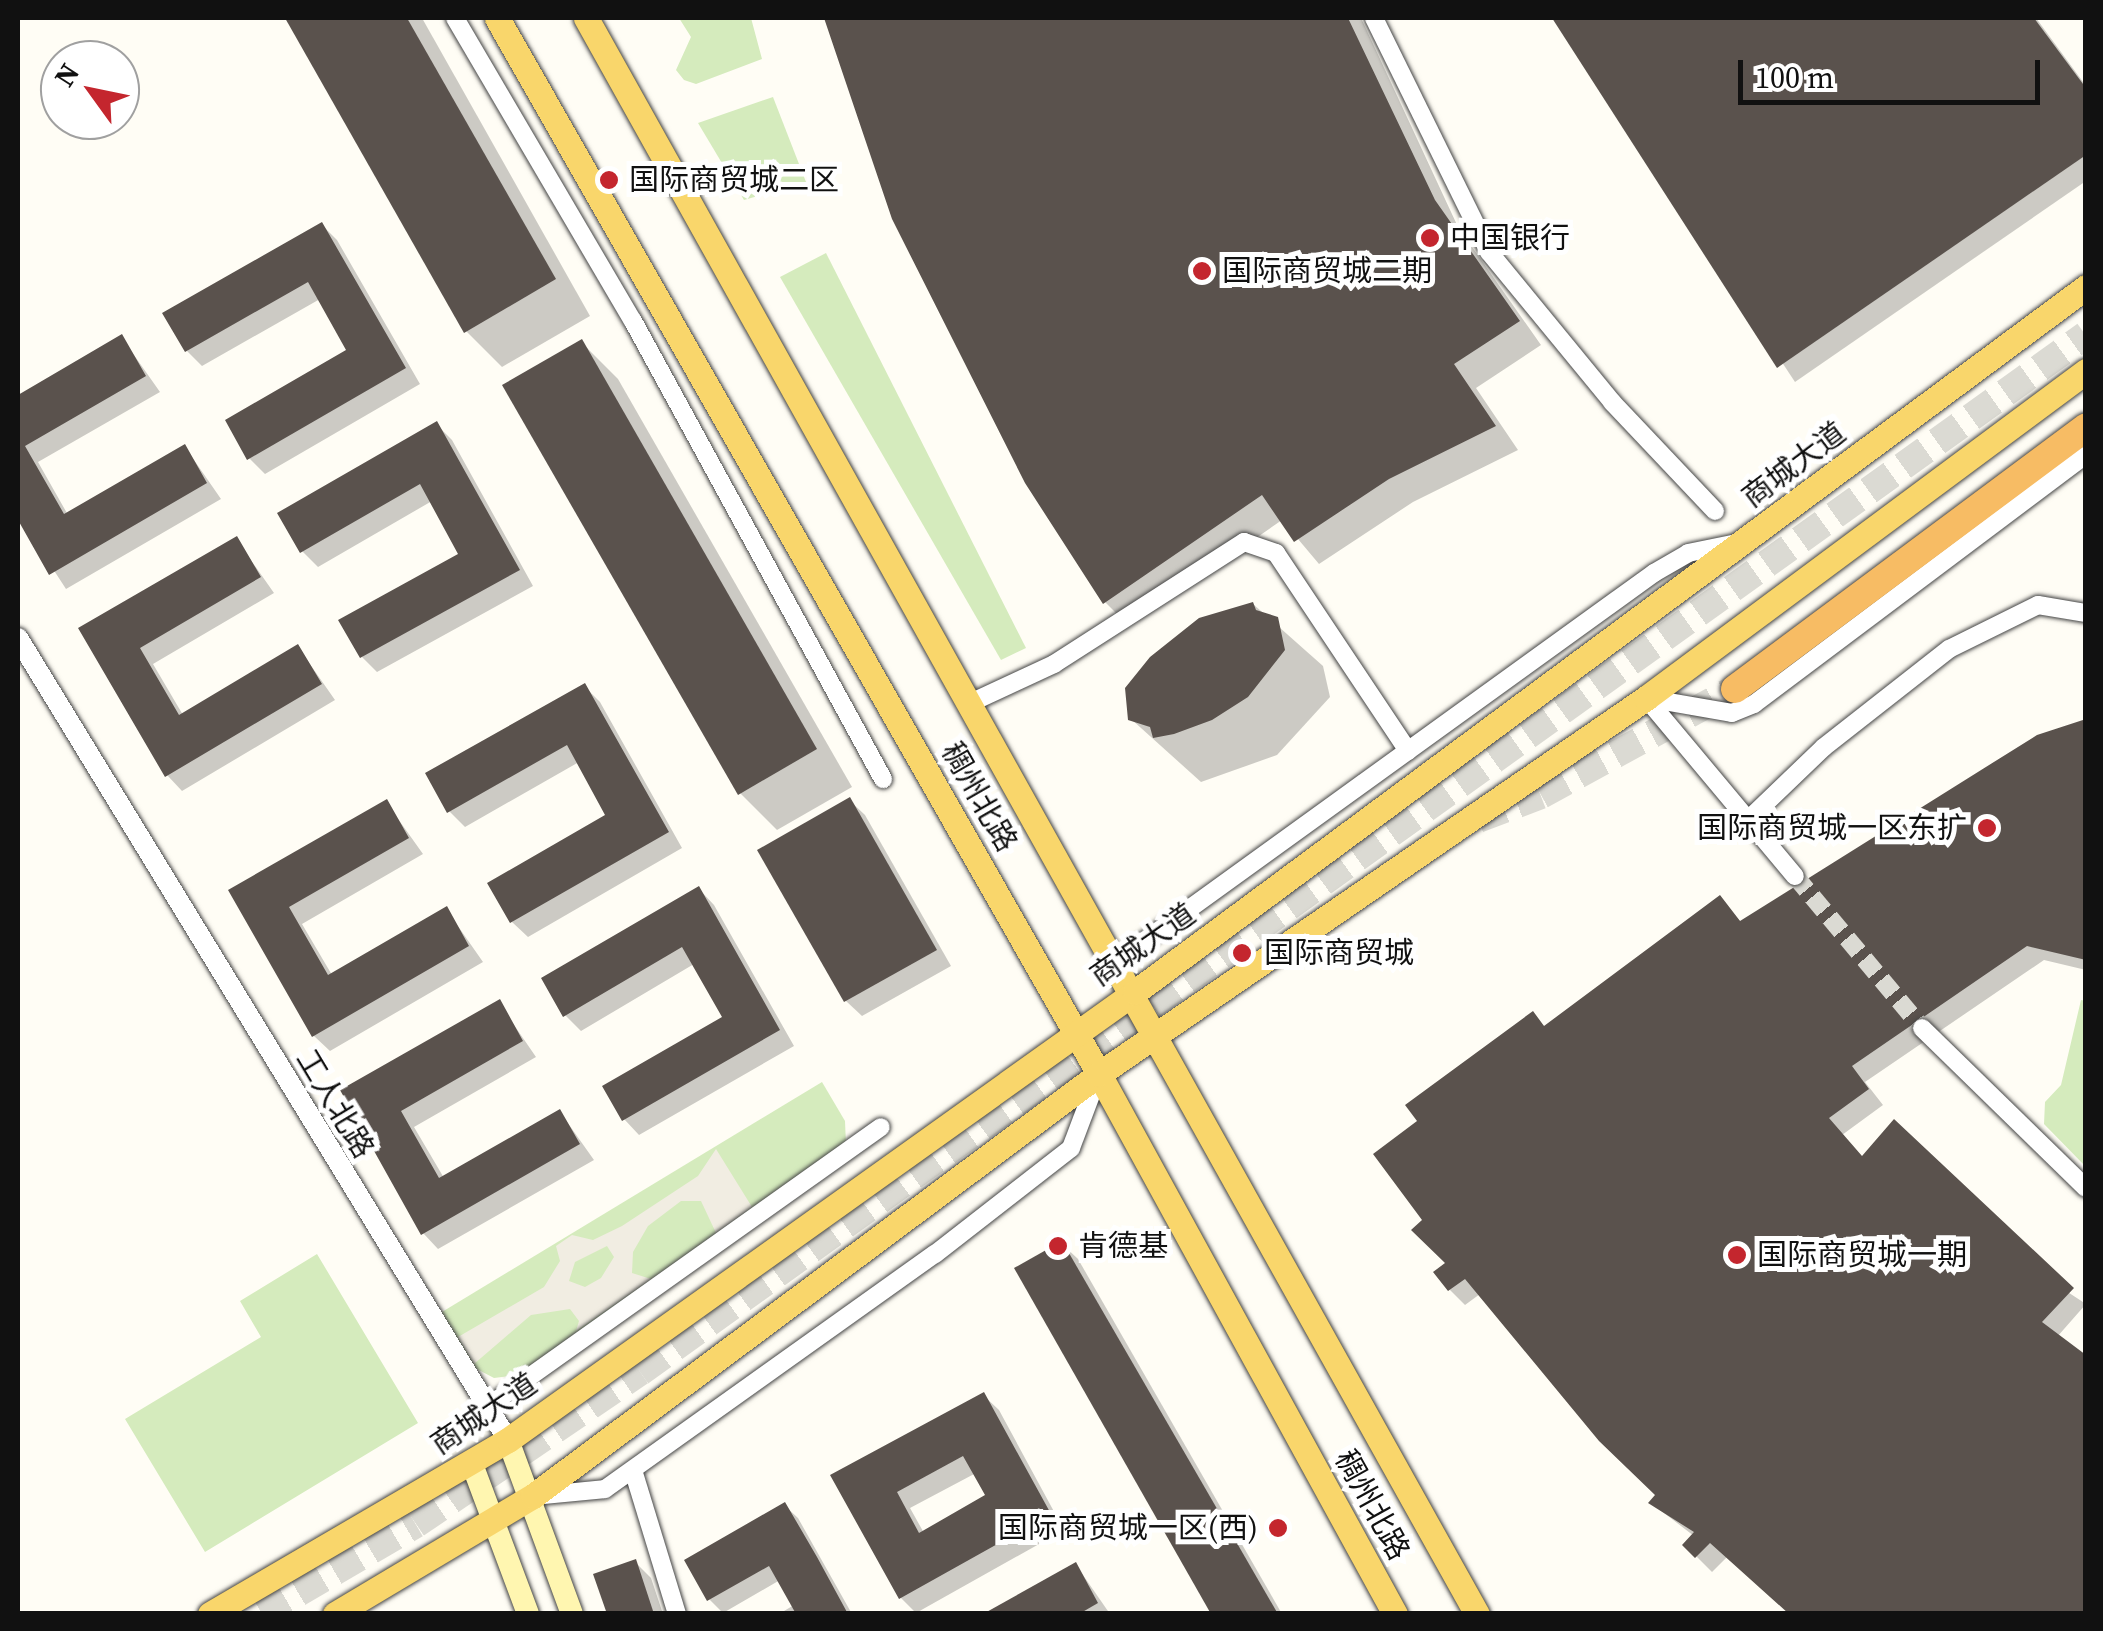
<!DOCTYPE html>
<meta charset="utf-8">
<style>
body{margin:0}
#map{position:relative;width:2103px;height:1631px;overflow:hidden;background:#fffdf5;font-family:"Source Serif 4","Noto Sans SC",serif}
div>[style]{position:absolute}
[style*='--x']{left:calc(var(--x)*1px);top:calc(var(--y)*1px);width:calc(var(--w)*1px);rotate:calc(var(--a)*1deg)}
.green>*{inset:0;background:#d5ebbd}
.plaza>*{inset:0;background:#f1ede2}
.shadow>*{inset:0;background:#0003}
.building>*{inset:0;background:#5a524d}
.minor-tunnel>*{height:18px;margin-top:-9px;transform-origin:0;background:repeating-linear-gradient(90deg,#dbdad3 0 18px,transparent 0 27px)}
.trunk-tunnel>*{height:28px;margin-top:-14px;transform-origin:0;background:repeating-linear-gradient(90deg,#dbdad3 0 28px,transparent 0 42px)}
.roads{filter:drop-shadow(0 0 2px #444) drop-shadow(0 0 2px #444)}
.minor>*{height:18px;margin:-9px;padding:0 9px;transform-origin:9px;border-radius:9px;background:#fff}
.tertiary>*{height:20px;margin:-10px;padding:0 10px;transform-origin:10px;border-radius:10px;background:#fff}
.secondary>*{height:22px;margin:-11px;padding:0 11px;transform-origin:11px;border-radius:11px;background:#fff6b0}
.primary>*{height:25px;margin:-12.5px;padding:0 12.5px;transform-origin:12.5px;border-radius:12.5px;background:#f9d66b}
.trunk>*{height:28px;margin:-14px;padding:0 14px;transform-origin:14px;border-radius:14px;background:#f7bc64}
.dots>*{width:28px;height:28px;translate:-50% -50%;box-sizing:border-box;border:5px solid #fff;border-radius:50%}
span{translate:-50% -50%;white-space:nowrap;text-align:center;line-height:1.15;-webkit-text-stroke:10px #fff;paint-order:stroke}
.poi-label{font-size:30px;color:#111}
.left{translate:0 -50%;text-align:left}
.right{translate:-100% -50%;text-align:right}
.street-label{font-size:30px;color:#111}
.frame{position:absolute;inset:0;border:20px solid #111;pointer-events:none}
.north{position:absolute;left:40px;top:40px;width:100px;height:100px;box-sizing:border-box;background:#fff;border:2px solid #a0a0a0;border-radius:50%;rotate:303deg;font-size:28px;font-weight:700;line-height:40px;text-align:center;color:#111}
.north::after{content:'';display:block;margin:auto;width:35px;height:45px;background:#c4262e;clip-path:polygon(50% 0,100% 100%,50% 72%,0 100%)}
.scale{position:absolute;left:1738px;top:60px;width:302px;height:45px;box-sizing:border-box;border:5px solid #111;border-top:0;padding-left:12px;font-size:30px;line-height:35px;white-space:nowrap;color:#111;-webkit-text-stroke:8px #fff;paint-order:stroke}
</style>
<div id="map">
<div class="green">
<div style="clip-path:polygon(679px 18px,751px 18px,762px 59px,696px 84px,684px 80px,676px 70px,691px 37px)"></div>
<div style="clip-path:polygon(773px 97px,806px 182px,744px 200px,698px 123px)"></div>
<div style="clip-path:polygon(826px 253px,1026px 648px,1001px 660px,780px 277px)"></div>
<div style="clip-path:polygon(2081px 1000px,2086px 1001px,2085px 1166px,2044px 1124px,2045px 1102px,2061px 1085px)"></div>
<div style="clip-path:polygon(822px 1082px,845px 1121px,846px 1145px,518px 1375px,494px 1378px,473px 1367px,437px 1315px)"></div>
<div style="clip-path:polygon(317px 1254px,418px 1423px,205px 1552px,125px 1419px,261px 1337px,240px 1301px)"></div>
</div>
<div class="plaza">
<div style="clip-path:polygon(evenodd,716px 1149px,752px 1207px,716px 1233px,701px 1201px,681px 1201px,648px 1226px,633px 1252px,632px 1273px,651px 1279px,576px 1331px,579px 1321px,570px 1309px,531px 1315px,474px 1364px,458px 1337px,544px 1287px,560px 1261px,556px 1246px,572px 1235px,593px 1240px,622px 1226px,698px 1176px,716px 1149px,607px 1246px,614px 1257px,601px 1278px,585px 1287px,569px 1281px,575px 1262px,607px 1246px)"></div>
</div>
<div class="shadow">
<div style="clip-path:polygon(288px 18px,422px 18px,590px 316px,502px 367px,466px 331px)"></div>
<div style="clip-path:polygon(827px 18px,1361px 18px,1458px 227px,1541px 345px,1476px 388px,1518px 450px,1413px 502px,1319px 564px,1282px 520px,1129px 626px,1105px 602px,886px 194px)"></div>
<div style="clip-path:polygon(1555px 18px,2036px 18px,2086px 86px,2086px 181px,1795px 382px)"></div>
<div style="clip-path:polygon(322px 225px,337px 240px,420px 384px,265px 474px,249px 458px,350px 351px,320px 299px,202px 366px,187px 351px)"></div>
<div style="clip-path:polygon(122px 338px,160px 392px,38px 462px,68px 515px,185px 447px,221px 499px,66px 589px,18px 515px,18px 398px)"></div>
<div style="clip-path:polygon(581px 342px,618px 379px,852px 787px,777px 830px,740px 793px)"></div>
<div style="clip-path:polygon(436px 424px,452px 440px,533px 586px,377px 672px,362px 657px,461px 555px,432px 501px,318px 567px,302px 551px)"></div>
<div style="clip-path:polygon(236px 539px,274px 593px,153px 664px,183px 715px,298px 647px,335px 700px,182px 791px,167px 775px,82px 629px)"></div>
<div style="clip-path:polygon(1253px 604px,1323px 666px,1330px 697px,1277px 755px,1201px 782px,1131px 719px)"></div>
<div style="clip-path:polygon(584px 686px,600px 702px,682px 848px,528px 937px,512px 922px,609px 816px,579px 762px,465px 827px,449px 811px)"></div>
<div style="clip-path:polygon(2086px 722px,2086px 970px,2044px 960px,1865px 1082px,1883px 1105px,1842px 1135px,1863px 1158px,2086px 1304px,2057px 1337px,2082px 1356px,2086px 1350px,2086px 1614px,1727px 1557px,1712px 1572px,1685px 1545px,1694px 1536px,1651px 1503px,1658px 1495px,1480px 1294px,1465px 1305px,1449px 1289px,1448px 1263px,1425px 1221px,1420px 1122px,1533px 1015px,1546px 1028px,1719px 898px,1742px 923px)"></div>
<div style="clip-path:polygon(849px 800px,865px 815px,951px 966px,862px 1016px,846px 1001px)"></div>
<div style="clip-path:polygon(386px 802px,423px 854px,302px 924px,332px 975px,446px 909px,483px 962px,330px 1051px,314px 1036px,232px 891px)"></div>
<div style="clip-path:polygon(699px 889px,714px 905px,794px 1046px,639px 1135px,624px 1119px,725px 1018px,694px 964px,581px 1031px,565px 1015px)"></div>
<div style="clip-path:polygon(499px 1003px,536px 1057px,414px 1127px,444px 1178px,560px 1112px,594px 1160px,438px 1249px,423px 1233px,344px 1091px)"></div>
<div style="clip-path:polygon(1062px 1244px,1078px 1259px,1282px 1614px,1214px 1614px)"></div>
<div style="clip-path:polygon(evenodd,983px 1395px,999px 1410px,1064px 1530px,916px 1613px,901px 1598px,834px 1476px,983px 1395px,976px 1473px,989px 1496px,924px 1533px,910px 1508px,976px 1473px)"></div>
<div style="clip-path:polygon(784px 1505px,798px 1518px,852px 1614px,779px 1614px,794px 1605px,780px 1580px,723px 1613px,709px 1599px)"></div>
<div style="clip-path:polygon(635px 1562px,651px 1578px,663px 1614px,609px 1614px)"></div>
<div style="clip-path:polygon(1076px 1565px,1110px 1614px,988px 1614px)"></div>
</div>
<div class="building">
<div style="clip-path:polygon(285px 18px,407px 18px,556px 279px,464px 333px)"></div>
<div style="clip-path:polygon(824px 18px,1348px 18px,1435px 200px,1520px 321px,1454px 364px,1496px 426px,1389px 479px,1294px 542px,1262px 495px,1103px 604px,1025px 483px,892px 219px)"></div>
<div style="clip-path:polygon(1552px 18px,2034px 18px,2086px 88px,2086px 155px,1777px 368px)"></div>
<div style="clip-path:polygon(322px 222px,406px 368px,247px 460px,225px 420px,346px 350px,308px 282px,185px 352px,162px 313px)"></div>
<div style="clip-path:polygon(122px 334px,146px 376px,25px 446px,64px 514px,185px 444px,207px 483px,49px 575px,18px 520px,18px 395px)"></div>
<div style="clip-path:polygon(582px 339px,817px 749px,738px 795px,502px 385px)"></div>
<div style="clip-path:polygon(437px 421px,520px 570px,360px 658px,338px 620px,458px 554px,420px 484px,300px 553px,277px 513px)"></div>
<div style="clip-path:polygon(237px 536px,261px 577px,140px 648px,179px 715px,298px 644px,322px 684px,165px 777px,78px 628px)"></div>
<div style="clip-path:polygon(1253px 602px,1256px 610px,1278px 617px,1285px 650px,1248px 697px,1212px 720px,1174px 734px,1153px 738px,1150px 727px,1128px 720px,1125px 688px,1150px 657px,1199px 618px)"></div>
<div style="clip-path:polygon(585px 683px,669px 832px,510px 923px,487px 883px,605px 815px,567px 745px,447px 813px,425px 773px)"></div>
<div style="clip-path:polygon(2086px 719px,2086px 960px,2027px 946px,1852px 1066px,1869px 1089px,1829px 1118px,1862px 1156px,1894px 1119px,2074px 1288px,2042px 1322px,2086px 1355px,2086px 1614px,1789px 1614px,1710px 1543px,1695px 1558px,1682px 1545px,1694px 1532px,1648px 1503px,1655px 1495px,1599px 1441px,1465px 1279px,1448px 1291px,1433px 1272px,1445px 1263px,1411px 1230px,1422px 1220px,1373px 1154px,1417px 1121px,1405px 1105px,1533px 1011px,1544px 1026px,1720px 895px,1740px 921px,2037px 735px)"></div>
<div style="clip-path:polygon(850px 797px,937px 950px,844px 1002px,757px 850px)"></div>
<div style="clip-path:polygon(387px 799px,409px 838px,289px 907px,328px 975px,447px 906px,469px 946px,312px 1037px,228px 890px)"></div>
<div style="clip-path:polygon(699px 886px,780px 1030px,622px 1121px,602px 1086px,722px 1017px,682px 947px,563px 1017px,541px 978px)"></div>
<div style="clip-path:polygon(500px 999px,523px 1041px,401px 1111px,439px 1178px,560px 1109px,580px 1144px,421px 1235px,340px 1090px)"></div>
<div style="clip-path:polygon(1062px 1241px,1278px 1614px,1211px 1614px,1014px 1268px)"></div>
<div style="clip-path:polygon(evenodd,984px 1392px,1051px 1514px,899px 1599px,830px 1475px,984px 1392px,963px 1456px,985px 1495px,919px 1533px,897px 1492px,963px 1456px)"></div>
<div style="clip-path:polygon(785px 1502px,817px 1557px,848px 1614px,796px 1614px,769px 1566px,707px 1601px,684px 1560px)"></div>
<div style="clip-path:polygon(636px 1559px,654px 1614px,607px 1614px,593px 1574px)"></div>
<div style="clip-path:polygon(1076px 1562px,1098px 1603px,1079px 1614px,983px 1614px)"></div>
</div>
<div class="minor-tunnel">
<div style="--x:1795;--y:876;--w:198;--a:50.1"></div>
</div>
<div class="trunk-tunnel">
<div style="--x:1478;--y:819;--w:67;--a:-20.9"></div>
<div style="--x:1541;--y:795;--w:221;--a:-28.7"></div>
<div style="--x:262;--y:1614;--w:178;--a:-30.3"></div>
<div style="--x:416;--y:1524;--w:271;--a:-34.2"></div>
<div style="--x:640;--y:1372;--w:1779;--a:-35.65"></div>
</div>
<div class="roads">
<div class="minor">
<div style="--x:455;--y:18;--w:351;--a:59.6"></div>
<div style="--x:633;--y:321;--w:522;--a:61.37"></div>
<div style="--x:1374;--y:18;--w:261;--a:63.8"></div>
<div style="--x:1489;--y:252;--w:194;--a:50.6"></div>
<div style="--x:1612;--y:402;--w:150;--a:46.6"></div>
<div style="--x:1646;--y:698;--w:87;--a:9.9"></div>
<div style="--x:1732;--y:713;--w:24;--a:-22"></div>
<div style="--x:1754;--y:704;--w:415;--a:-36.9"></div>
<div style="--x:1646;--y:698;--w:232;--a:50.1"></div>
<div style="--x:970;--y:703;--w:93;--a:-24.9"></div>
<div style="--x:1054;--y:664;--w:226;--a:-32.7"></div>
<div style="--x:1244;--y:542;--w:34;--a:19"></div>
<div style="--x:1276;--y:553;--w:238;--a:56.3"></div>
<div style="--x:1748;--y:820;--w:105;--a:-43.8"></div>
<div style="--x:1824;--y:747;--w:159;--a:-38.1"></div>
<div style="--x:1949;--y:649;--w:99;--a:-26.3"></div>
<div style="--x:2038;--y:605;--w:49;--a:9.5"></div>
<div style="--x:1117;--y:961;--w:663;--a:-35.85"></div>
<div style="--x:1654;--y:573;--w:39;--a:-30"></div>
<div style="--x:1688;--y:553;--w:50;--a:-11.5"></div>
<div style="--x:1922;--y:1028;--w:229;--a:44.3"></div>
<div style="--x:487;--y:1407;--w:483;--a:-35.4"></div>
<div style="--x:633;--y:1470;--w:151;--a:73"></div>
<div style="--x:534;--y:1496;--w:71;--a:-5.6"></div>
<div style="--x:605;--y:1489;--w:405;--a:-35.5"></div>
<div style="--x:935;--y:1254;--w:172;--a:-37.9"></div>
<div style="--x:1071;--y:1148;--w:79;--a:-69.3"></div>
</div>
<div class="tertiary">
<div style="--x:18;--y:638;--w:940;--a:58.58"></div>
</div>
<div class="secondary">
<div style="--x:508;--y:1440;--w:185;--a:69.8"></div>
<div style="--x:472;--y:1464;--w:160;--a:69.5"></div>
</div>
<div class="primary">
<div style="--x:497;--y:18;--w:1216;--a:60.31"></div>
<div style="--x:1099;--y:1074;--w:616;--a:61.27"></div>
<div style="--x:586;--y:18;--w:1828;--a:60.83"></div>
<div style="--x:210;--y:1614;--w:345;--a:-30.3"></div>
<div style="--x:508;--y:1440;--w:771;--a:-35.55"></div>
<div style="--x:1135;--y:992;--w:1184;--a:-36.55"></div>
<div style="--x:335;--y:1614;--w:230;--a:-30.8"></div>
<div style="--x:533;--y:1496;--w:706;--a:-36.71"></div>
<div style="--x:1099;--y:1074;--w:664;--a:-34.5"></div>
<div style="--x:1646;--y:698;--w:548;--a:-36.62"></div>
</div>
<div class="trunk">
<div style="--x:1735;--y:689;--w:438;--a:-36.7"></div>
</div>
</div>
<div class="dots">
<div style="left:609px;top:180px;background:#c4262e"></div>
<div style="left:1430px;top:238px;background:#c4262e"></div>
<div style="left:1202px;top:271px;background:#c4262e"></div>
<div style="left:1987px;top:828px;background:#c4262e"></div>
<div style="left:1242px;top:953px;background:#c4262e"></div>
<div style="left:1058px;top:1246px;background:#c4262e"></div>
<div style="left:1737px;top:1255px;background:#c4262e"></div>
<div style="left:1278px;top:1528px;background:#c4262e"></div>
</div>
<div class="poi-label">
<span class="left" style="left:629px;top:180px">国际商贸城二区</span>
<span class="left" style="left:1450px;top:238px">中国银行</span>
<span class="left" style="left:1222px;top:271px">国际商贸城二期</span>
<span class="right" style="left:1967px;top:828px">国际商贸城一区东扩</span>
<span class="left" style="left:1264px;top:953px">国际商贸城</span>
<span class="left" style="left:1078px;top:1246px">肯德基</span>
<span class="left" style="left:1757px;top:1255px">国际商贸城一期</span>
<span class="right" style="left:1258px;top:1528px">国际商贸城一区(西)</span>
</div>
<div class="street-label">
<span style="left:1794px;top:465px;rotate:-37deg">商城大道</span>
<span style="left:979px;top:797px;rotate:60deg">稠州北路</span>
<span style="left:1143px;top:945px;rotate:-35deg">商城大道</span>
<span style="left:335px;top:1104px;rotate:59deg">工人北路</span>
<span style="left:484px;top:1414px;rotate:-34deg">商城大道</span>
<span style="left:1372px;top:1505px;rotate:61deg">稠州北路</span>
</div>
<div class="frame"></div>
<div class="north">N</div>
<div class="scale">100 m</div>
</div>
